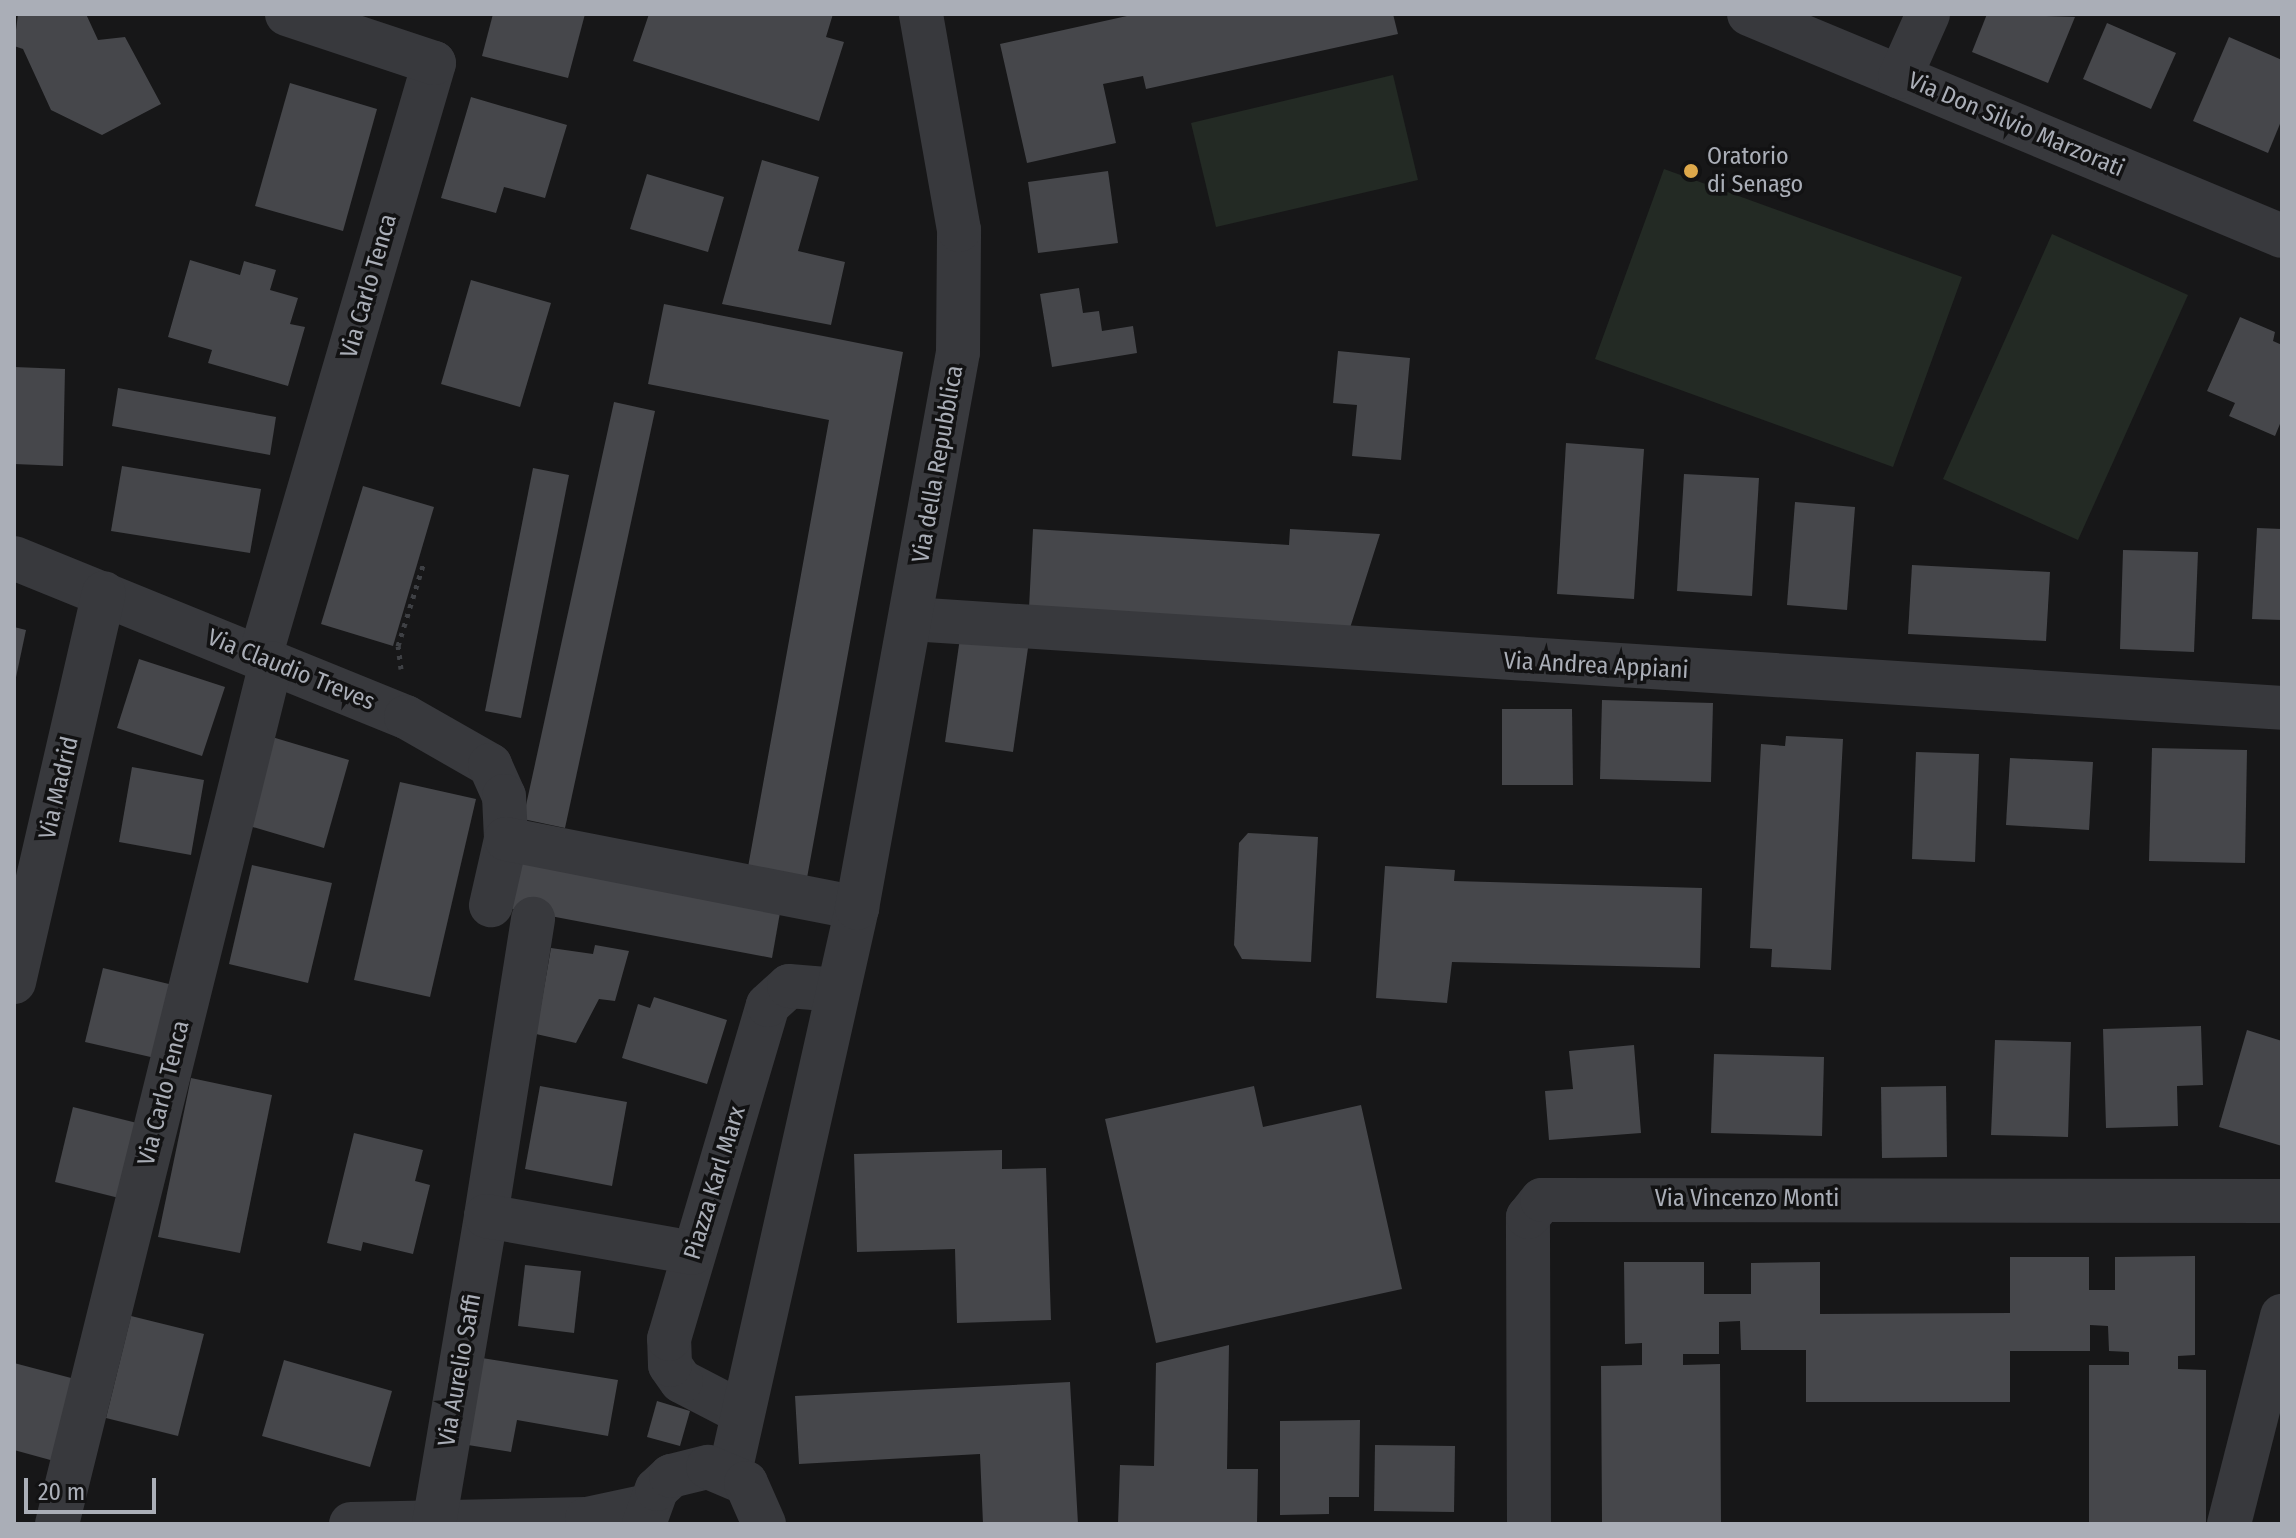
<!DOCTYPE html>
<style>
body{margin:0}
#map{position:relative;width:2296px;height:1538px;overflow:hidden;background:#171718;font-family:"Fira Sans Condensed",sans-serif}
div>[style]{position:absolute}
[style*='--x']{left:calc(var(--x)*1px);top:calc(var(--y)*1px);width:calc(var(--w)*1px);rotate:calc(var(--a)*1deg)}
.green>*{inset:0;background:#232a24}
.building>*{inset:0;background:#46474b}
.path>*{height:5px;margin-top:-2.5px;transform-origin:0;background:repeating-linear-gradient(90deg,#3e4044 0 4px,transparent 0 10px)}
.minor>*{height:44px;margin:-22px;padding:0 22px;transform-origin:22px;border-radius:22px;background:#38393d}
.dots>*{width:22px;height:22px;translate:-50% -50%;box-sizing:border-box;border:4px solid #121213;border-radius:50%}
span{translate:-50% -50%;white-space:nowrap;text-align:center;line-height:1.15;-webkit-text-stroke:7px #121213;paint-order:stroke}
.street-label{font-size:24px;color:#aaaeb7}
.poi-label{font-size:24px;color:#aaaeb7}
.left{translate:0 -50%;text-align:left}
.frame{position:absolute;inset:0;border:16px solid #aaaeb7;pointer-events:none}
.scale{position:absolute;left:24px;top:1478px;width:132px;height:36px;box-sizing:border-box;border:4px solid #aaaeb7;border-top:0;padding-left:10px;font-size:24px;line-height:28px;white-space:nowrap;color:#aaaeb7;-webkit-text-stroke:6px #121213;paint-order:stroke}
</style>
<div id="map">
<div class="green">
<div style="clip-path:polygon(1393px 75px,1418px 180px,1216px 227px,1191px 123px)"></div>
<div style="clip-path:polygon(1664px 169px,1962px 277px,1893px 467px,1595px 359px)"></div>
<div style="clip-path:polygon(2052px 234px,2188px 295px,2078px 540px,1943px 479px)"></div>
</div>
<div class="building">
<div style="clip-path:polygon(18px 14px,86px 14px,98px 40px,125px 37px,161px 104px,102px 135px,51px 110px,23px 49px,14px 46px)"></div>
<div style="clip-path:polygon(493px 14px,585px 14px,568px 78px,482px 56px)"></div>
<div style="clip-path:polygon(649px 14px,833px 14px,826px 37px,844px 42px,819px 121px,633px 61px)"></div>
<div style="clip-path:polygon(1136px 14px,1393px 14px,1398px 34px,1146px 89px,1143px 76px,1103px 84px,1116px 143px,1027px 163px,1000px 44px)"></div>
<div style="clip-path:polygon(1987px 14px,2075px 17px,2048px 83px,1972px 52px)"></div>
<div style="clip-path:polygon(2107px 23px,2176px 53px,2151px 109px,2083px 79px)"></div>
<div style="clip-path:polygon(2229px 37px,2282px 60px,2282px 119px,2268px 153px,2193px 121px)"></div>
<div style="clip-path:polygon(290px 83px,377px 109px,343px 231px,255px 206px)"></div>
<div style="clip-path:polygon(471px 97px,567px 125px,545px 198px,504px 187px,496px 213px,441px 198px)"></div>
<div style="clip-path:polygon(762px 160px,819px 177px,798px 251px,845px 262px,831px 325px,722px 304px)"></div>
<div style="clip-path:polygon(1108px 171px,1118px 243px,1038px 253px,1028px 182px)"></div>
<div style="clip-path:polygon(647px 174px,724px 197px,708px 252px,630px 229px)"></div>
<div style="clip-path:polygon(190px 260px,240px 275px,244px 261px,276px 270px,270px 290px,298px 298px,290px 324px,305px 327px,288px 386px,208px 363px,212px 350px,168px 337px)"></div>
<div style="clip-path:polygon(471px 280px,551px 303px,520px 407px,441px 384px)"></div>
<div style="clip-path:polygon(1079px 288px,1083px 313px,1099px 311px,1102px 331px,1133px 326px,1137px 353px,1052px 367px,1040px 294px)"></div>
<div style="clip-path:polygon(664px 304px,903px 352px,807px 878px,748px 867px,829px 420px,648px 384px)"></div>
<div style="clip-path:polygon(2240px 317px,2275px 332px,2273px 341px,2282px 345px,2282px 419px,2275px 436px,2229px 416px,2235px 403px,2207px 391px)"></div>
<div style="clip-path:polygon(1338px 351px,1410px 358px,1401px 460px,1352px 456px,1357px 405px,1333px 403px)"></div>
<div style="clip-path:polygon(14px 367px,65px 369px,63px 466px,14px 464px)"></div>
<div style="clip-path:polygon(118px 388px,276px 417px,270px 455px,112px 426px)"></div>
<div style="clip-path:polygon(614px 402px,655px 411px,565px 828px,523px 819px)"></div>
<div style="clip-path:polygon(1566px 443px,1644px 449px,1634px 599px,1557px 594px)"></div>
<div style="clip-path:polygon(122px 466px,261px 489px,250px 553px,111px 531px)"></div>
<div style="clip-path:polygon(533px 468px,569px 475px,521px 718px,485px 711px)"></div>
<div style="clip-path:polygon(1684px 474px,1759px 478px,1752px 596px,1677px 591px)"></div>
<div style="clip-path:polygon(363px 486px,434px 507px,393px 646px,321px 624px)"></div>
<div style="clip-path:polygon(1795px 502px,1855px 507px,1847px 610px,1787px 605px)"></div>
<div style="clip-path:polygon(2257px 528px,2282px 529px,2282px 620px,2252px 619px)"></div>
<div style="clip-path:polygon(1033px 529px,1289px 545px,1290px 529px,1380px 534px,1350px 628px,1029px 608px)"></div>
<div style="clip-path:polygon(2123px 550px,2198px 552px,2194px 652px,2120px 649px)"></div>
<div style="clip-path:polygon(1912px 565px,2050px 572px,2046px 641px,1908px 634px)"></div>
<div style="clip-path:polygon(14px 627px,26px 630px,15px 682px,14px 682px)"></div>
<div style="clip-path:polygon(961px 631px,1029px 641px,1013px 752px,945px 742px)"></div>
<div style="clip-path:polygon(139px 659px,225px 687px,202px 756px,117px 728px)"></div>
<div style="clip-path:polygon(1602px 700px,1713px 703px,1711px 782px,1600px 779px)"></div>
<div style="clip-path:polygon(1502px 709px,1572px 709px,1573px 785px,1502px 785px)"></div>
<div style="clip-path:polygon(1786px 736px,1843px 739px,1831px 970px,1771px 967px,1772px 949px,1750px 948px,1761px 744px,1785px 746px)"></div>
<div style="clip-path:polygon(272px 737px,349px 760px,324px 848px,246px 825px)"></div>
<div style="clip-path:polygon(2152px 748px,2247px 750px,2245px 863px,2149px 861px)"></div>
<div style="clip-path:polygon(1916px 752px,1979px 754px,1975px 862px,1912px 859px)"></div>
<div style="clip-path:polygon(2010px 758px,2093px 762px,2089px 830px,2006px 825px)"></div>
<div style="clip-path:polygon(132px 767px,204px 780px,191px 855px,119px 842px)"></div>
<div style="clip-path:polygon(400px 782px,476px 799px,430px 997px,354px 980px)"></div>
<div style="clip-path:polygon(1248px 833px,1318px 837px,1311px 962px,1242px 959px,1234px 945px,1239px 843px)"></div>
<div style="clip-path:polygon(518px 857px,781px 907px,772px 958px,508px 908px)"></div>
<div style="clip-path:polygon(252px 865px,332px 883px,308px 983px,229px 964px)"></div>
<div style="clip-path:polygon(1385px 866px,1455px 870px,1454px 881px,1702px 888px,1700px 968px,1452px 962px,1447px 1003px,1376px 998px)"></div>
<div style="clip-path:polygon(595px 945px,629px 951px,615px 1001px,599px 999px,576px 1043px,536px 1034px,551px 948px,593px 954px)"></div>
<div style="clip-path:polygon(103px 968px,173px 985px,155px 1058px,85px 1042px)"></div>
<div style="clip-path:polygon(654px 997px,727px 1020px,707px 1084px,622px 1058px,638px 1004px,650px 1008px)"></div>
<div style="clip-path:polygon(2201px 1026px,2203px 1085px,2177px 1086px,2178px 1126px,2106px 1128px,2103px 1029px)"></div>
<div style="clip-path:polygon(2247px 1030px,2282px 1041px,2282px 1146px,2219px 1127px)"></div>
<div style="clip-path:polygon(1995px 1040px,2071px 1042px,2068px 1137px,1991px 1135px)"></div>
<div style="clip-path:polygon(1634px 1045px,1641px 1133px,1549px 1140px,1545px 1091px,1573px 1089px,1569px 1051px)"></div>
<div style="clip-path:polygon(1714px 1054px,1824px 1057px,1822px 1136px,1711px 1133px)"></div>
<div style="clip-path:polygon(191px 1078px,272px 1095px,240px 1253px,158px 1237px)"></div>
<div style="clip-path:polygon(540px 1086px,627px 1102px,612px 1186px,525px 1169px)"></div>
<div style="clip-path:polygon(1254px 1086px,1263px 1127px,1361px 1105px,1402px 1289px,1156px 1343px,1105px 1119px)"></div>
<div style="clip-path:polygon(1946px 1086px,1947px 1157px,1882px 1158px,1881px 1087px)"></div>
<div style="clip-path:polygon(73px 1107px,137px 1123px,119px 1198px,55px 1182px)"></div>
<div style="clip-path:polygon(354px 1133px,423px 1150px,415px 1181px,430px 1185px,413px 1254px,363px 1242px,361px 1251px,327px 1243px)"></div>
<div style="clip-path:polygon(1002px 1150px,1002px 1169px,1046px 1168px,1051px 1320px,957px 1323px,955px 1249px,857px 1252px,854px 1154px)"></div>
<div style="clip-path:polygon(2195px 1256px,2195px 1355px,2178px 1356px,2178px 1369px,2206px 1370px,2206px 1524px,2089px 1524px,2089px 1365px,2129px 1365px,2129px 1352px,2109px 1351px,2108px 1326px,2090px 1325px,2090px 1351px,2010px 1351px,2010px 1402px,1806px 1402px,1806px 1350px,1741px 1350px,1740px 1321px,1719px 1322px,1719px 1354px,1683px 1354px,1683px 1365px,1720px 1364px,1721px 1524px,1602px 1524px,1601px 1366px,1642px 1365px,1642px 1343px,1625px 1344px,1624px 1262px,1704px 1262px,1704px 1294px,1751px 1294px,1751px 1263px,1820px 1262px,1820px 1314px,2010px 1313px,2010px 1257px,2089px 1257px,2089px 1290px,2115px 1290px,2115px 1257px)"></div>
<div style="clip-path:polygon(525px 1265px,581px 1271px,574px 1333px,518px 1326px)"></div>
<div style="clip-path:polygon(131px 1316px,204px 1334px,178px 1436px,106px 1418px)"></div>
<div style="clip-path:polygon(1229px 1345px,1227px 1469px,1258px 1469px,1257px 1524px,1118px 1524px,1120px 1465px,1154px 1466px,1156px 1363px)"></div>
<div style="clip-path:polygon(482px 1358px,618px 1380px,608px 1436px,517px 1420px,511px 1452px,468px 1445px)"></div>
<div style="clip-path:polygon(284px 1360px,392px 1391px,370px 1467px,262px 1436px)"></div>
<div style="clip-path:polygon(14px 1363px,75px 1379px,54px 1461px,14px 1450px)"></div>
<div style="clip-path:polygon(1070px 1382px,1078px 1524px,983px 1524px,980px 1454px,799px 1464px,795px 1396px)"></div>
<div style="clip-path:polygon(657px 1401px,690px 1411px,680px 1446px,647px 1437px)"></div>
<div style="clip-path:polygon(1360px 1420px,1359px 1497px,1329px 1497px,1329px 1514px,1280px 1515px,1280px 1421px)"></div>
<div style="clip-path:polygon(1375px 1445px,1455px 1446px,1454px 1512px,1374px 1511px)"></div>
</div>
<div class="path">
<div style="--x:401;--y:669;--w:23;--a:-97"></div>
<div style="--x:398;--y:646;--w:85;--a:-72.8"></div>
</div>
<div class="minor">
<div style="--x:1749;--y:14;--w:577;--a:22.61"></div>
<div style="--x:1900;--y:77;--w:69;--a:-66"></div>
<div style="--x:14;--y:558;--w:423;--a:22.1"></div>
<div style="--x:406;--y:717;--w:97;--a:29.7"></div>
<div style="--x:490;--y:765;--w:34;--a:66"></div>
<div style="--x:504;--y:796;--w:43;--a:87.3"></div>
<div style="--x:506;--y:839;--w:68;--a:102.8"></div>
<div style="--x:911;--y:619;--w:1374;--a:3.71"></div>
<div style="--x:260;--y:657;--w:619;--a:-73.67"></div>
<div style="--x:434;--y:63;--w:155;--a:-161.6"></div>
<div style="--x:506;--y:839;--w:358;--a:11.1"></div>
<div style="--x:14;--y:982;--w:399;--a:-77"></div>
<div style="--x:486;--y:1216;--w:301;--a:-81"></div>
<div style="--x:731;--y:1407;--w:56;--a:-152.5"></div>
<div style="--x:681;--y:1381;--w:19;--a:-125"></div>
<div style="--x:670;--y:1365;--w:26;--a:-92"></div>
<div style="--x:669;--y:1339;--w:348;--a:-73.5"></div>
<div style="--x:768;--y:1005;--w:28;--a:-42"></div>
<div style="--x:789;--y:986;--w:49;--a:4.7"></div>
<div style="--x:730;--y:1472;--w:578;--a:-77.31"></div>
<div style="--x:857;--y:908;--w:565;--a:-79.7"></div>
<div style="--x:958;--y:352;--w:122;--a:-89.5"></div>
<div style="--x:959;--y:230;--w:219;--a:-100"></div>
<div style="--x:57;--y:1524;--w:887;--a:-76.04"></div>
<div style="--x:351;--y:1524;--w:236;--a:-1.2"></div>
<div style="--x:587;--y:1519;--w:62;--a:-12"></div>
<div style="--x:434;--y:1524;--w:312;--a:-80.4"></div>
<div style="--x:486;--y:1216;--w:210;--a:10.1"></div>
<div style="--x:644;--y:1524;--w:37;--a:-70"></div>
<div style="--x:657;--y:1489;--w:19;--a:-43"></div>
<div style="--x:671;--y:1476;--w:38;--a:-14"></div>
<div style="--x:708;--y:1467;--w:41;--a:22.8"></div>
<div style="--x:746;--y:1483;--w:45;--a:66.3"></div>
<div style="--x:1529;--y:1524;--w:307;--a:-90.2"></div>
<div style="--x:1528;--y:1217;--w:22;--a:-51"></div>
<div style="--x:1542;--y:1200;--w:740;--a:0.08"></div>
<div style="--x:2229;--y:1524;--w:215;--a:-75.7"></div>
</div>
<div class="dots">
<div style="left:1691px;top:171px;background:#dda84a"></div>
</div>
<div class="street-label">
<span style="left:2016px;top:125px;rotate:23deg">Via Don Silvio Marzorati</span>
<span style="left:369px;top:286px;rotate:-74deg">Via Carlo Tenca</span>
<span style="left:938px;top:464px;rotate:-80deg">Via della Repubblica</span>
<span style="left:1596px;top:666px;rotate:3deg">Via Andrea Appiani</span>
<span style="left:291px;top:670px;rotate:22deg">Via Claudio Treves</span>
<span style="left:59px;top:788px;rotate:-77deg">Via Madrid</span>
<span style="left:164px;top:1093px;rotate:-76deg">Via Carlo Tenca</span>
<span style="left:715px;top:1183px;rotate:-73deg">Piazza Karl Marx</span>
<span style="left:1747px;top:1199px">Via Vincenzo Monti</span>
<span style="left:460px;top:1370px;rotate:-80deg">Via Aurelio Saffi</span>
</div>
<div class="poi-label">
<span class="left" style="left:1707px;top:171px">Oratorio<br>di Senago</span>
</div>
<div class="frame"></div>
<div class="scale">20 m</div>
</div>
